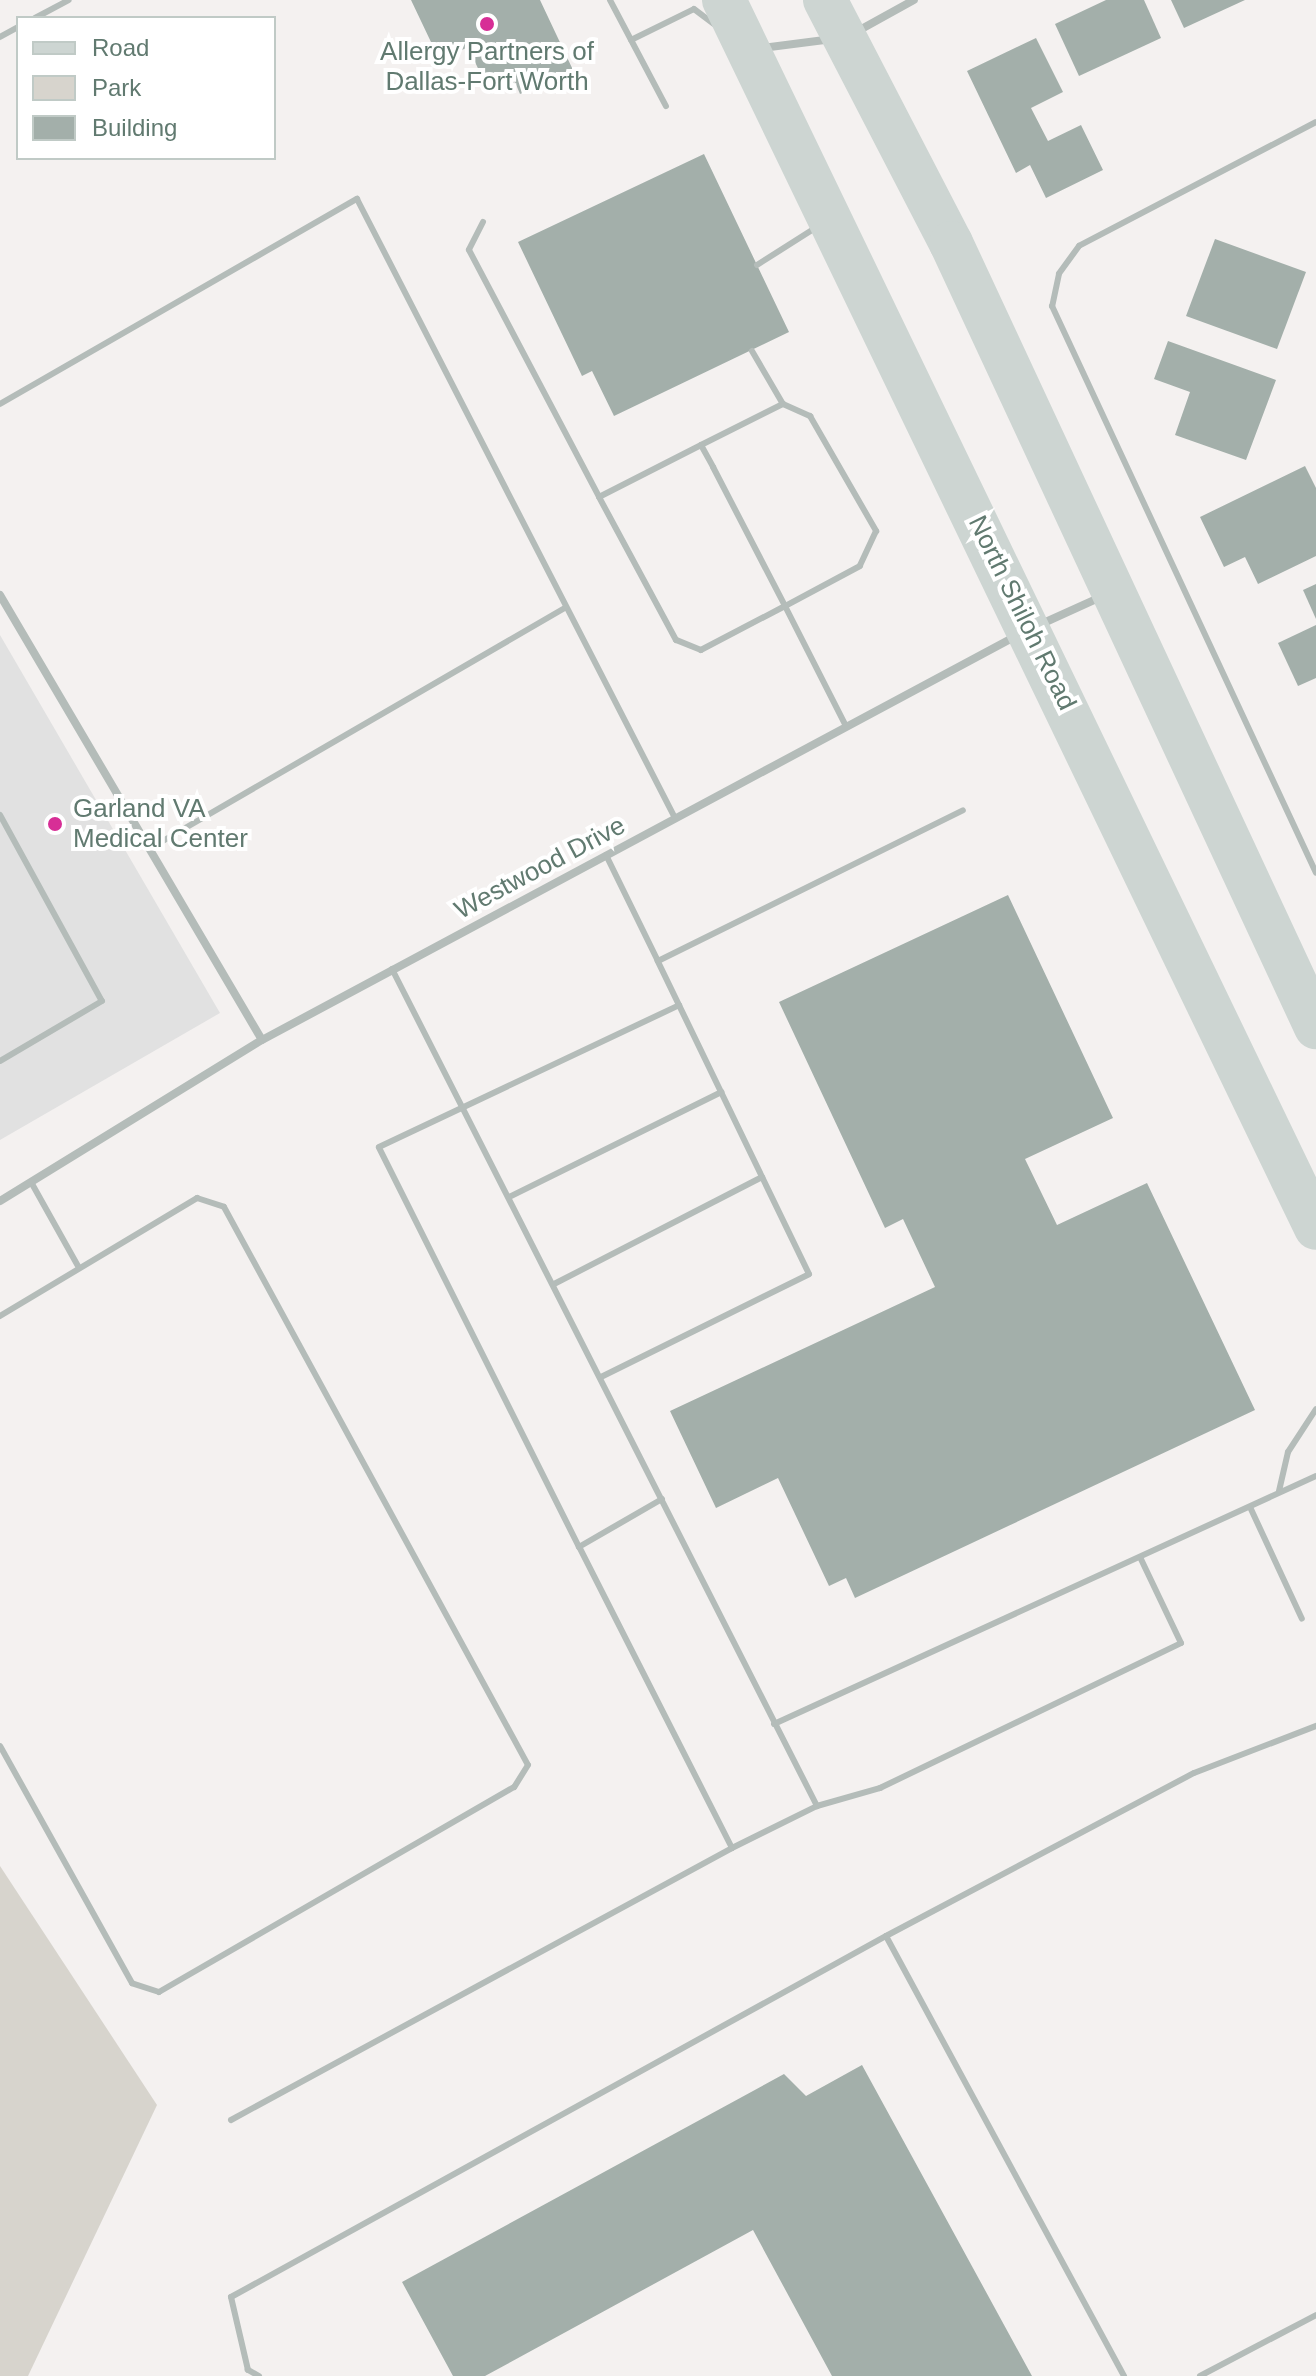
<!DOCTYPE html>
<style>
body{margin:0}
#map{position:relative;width:1316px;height:2376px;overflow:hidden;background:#f4f1f0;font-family:Arial,sans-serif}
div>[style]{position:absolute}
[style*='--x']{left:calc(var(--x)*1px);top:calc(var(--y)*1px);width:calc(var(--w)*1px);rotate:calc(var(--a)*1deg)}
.built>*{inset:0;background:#e1e1e1}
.green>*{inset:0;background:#d7d4cd}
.building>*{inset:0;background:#a3afaa}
.service>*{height:6px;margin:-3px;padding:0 3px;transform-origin:3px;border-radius:3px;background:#b4bcb9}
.minor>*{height:8px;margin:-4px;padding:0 4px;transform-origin:4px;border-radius:4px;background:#b4bcb9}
.secondary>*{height:44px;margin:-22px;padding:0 22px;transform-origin:22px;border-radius:22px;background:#cdd5d2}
.dots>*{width:22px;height:22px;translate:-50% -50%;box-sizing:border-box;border:4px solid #fff;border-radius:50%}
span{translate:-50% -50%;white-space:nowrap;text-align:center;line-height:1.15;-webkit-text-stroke:8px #fff;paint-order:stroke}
.poi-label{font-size:26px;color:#617a70}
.left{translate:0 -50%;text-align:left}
.street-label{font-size:26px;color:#617a70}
.legend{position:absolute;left:16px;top:16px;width:260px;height:144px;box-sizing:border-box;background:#fff;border:2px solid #c0cac6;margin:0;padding:10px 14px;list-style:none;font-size:24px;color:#617a70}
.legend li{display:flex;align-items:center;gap:16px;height:40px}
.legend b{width:40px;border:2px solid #c0cac6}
</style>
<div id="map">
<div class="built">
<div style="clip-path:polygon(0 635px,220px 1013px,0 1140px)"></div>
</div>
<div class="green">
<div style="clip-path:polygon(0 1866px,157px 2105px,28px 2376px,0 2376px)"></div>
</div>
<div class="building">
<div style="clip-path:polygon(411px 0,540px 0,573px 70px,520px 94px,515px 82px,490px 94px,468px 47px,440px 61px)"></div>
<div style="clip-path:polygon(1106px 0,1144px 0,1161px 38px,1079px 76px,1055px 24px)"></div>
<div style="clip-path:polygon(1171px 0,1245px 0,1184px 28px)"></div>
<div style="clip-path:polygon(1036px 38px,1063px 92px,1031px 108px,1048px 141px,1081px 125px,1103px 170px,1046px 198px,1030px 165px,1016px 173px,967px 71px)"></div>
<div style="clip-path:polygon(704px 154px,789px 332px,614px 416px,592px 371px,582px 376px,518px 242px)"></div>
<div style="clip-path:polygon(1215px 239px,1306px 272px,1277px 349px,1186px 316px)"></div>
<div style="clip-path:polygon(1168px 341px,1276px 380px,1246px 460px,1175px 435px,1190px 392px,1154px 379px)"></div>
<div style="clip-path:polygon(1305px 466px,1316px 488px,1316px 556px,1258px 584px,1245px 557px,1224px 567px,1200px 517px)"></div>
<div style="clip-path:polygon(1316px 584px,1316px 619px,1303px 590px)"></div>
<div style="clip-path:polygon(1316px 625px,1316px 678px,1298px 686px,1278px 643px)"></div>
<div style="clip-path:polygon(1008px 895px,1113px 1118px,1025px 1159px,1057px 1225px,1147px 1183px,1255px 1410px,855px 1598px,846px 1578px,829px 1586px,778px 1478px,716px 1508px,670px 1411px,935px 1287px,903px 1219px,885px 1228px,779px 1002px)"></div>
<div style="clip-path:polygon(862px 2065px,1032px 2376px,832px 2376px,753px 2230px,485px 2376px,453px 2376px,402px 2282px,784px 2074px,806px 2096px)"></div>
</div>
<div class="service">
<div style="--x:610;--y:0;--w:120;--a:62.2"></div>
<div style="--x:35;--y:18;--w:38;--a:-28"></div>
<div style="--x:0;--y:37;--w:21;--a:-29"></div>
<div style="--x:631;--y:40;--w:70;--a:-26.2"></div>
<div style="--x:694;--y:9;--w:25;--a:37"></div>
<div style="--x:1316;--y:122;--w:267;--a:152.4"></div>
<div style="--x:1079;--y:246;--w:34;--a:126"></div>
<div style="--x:1059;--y:274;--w:33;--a:102"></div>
<div style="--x:1052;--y:306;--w:625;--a:65.03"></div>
<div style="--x:483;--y:222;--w:31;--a:117"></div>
<div style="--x:469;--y:250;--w:279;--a:62.2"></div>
<div style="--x:757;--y:265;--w:69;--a:-32.5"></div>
<div style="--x:752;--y:351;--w:61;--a:59.7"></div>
<div style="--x:0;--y:404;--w:412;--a:-29.9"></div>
<div style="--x:357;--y:199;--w:696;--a:62.81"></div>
<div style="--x:701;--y:445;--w:92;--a:-26.6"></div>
<div style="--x:783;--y:404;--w:30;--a:24"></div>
<div style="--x:810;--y:416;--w:133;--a:60.1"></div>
<div style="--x:876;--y:531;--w:38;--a:115"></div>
<div style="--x:860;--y:566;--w:85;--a:151.9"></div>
<div style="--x:785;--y:606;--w:95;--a:152.4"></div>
<div style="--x:701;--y:650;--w:27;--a:-158"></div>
<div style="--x:676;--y:640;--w:162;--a:-118.3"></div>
<div style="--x:599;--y:497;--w:114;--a:-27"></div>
<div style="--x:701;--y:445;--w:25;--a:61"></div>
<div style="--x:713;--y:467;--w:157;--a:62.6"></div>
<div style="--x:785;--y:606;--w:135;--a:63.1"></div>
<div style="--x:0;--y:815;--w:212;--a:61.3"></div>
<div style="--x:102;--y:1001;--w:118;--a:149.5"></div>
<div style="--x:149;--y:849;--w:482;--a:-30.1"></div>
<div style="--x:606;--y:855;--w:118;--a:63.9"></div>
<div style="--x:658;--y:961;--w:340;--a:-26.3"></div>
<div style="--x:392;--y:969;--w:939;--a:63.08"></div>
<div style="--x:817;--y:1806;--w:66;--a:-15.9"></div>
<div style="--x:880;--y:1788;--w:334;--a:-25.7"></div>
<div style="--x:1181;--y:1643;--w:95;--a:-115.5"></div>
<div style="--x:31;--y:1182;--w:98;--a:60.8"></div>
<div style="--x:509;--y:1197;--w:237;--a:-26.3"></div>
<div style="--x:554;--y:1284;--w:234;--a:-27.2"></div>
<div style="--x:0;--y:1316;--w:230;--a:-30.9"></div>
<div style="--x:197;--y:1198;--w:28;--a:18"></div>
<div style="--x:224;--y:1207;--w:635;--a:61.42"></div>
<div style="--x:528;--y:1765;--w:26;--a:122"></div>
<div style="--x:514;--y:1787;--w:410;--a:150"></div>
<div style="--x:159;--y:1992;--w:28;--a:-162"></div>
<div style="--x:132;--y:1983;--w:271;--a:-119.1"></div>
<div style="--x:601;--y:1377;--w:232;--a:-26.3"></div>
<div style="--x:809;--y:1274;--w:348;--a:-115.8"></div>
<div style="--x:1279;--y:1491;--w:40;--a:-77"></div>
<div style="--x:1288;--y:1452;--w:51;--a:-56.9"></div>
<div style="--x:662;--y:1499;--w:96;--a:150"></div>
<div style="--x:579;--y:1547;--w:447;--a:-116.6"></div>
<div style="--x:379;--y:1147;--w:332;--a:-25.3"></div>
<div style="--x:1250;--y:1507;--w:123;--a:65.1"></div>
<div style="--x:774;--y:1724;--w:596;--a:-24.59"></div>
<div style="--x:732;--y:1848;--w:95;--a:-26.3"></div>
<div style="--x:231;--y:2120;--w:570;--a:-28.5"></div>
<div style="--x:732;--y:1848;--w:338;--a:-116.9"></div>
<div style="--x:259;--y:2376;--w:13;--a:-151"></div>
<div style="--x:248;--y:2370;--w:75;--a:-103.1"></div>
<div style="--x:231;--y:2297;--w:748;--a:-28.86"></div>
<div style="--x:1124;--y:2376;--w:500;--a:-118.41"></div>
<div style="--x:886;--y:1936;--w:348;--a:-27.9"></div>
<div style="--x:1194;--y:1773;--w:131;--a:-21.1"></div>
<div style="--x:1200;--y:2376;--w:131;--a:-27.7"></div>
</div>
<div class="minor">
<div style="--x:856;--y:32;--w:66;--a:-28.9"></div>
<div style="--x:762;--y:48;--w:71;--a:-7.3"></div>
<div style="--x:0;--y:595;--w:516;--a:59.51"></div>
<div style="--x:1039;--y:625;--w:70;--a:-24.4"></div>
<div style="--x:0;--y:1201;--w:308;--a:-31.6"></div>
<div style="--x:262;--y:1040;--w:855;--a:-28.18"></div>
</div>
<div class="secondary">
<div style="--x:724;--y:0;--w:1363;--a:64.26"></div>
<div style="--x:825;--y:0;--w:274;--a:62.6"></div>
<div style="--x:951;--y:243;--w:865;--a:65.04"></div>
</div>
<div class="dots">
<div style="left:487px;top:24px;background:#d72e96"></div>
<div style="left:55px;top:824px;background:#d72e96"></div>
</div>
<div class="poi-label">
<span style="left:487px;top:67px">Allergy Partners of<br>Dallas-Fort Worth</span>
<span class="left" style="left:73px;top:824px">Garland VA<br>Medical Center</span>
</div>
<div class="street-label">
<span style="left:1022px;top:613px;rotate:64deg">North Shiloh Road</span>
<span style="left:540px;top:868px;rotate:-28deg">Westwood Drive</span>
</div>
<ul class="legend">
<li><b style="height:10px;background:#cdd5d2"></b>Road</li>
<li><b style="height:22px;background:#d7d4cd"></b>Park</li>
<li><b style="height:22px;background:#a3afaa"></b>Building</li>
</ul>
</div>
